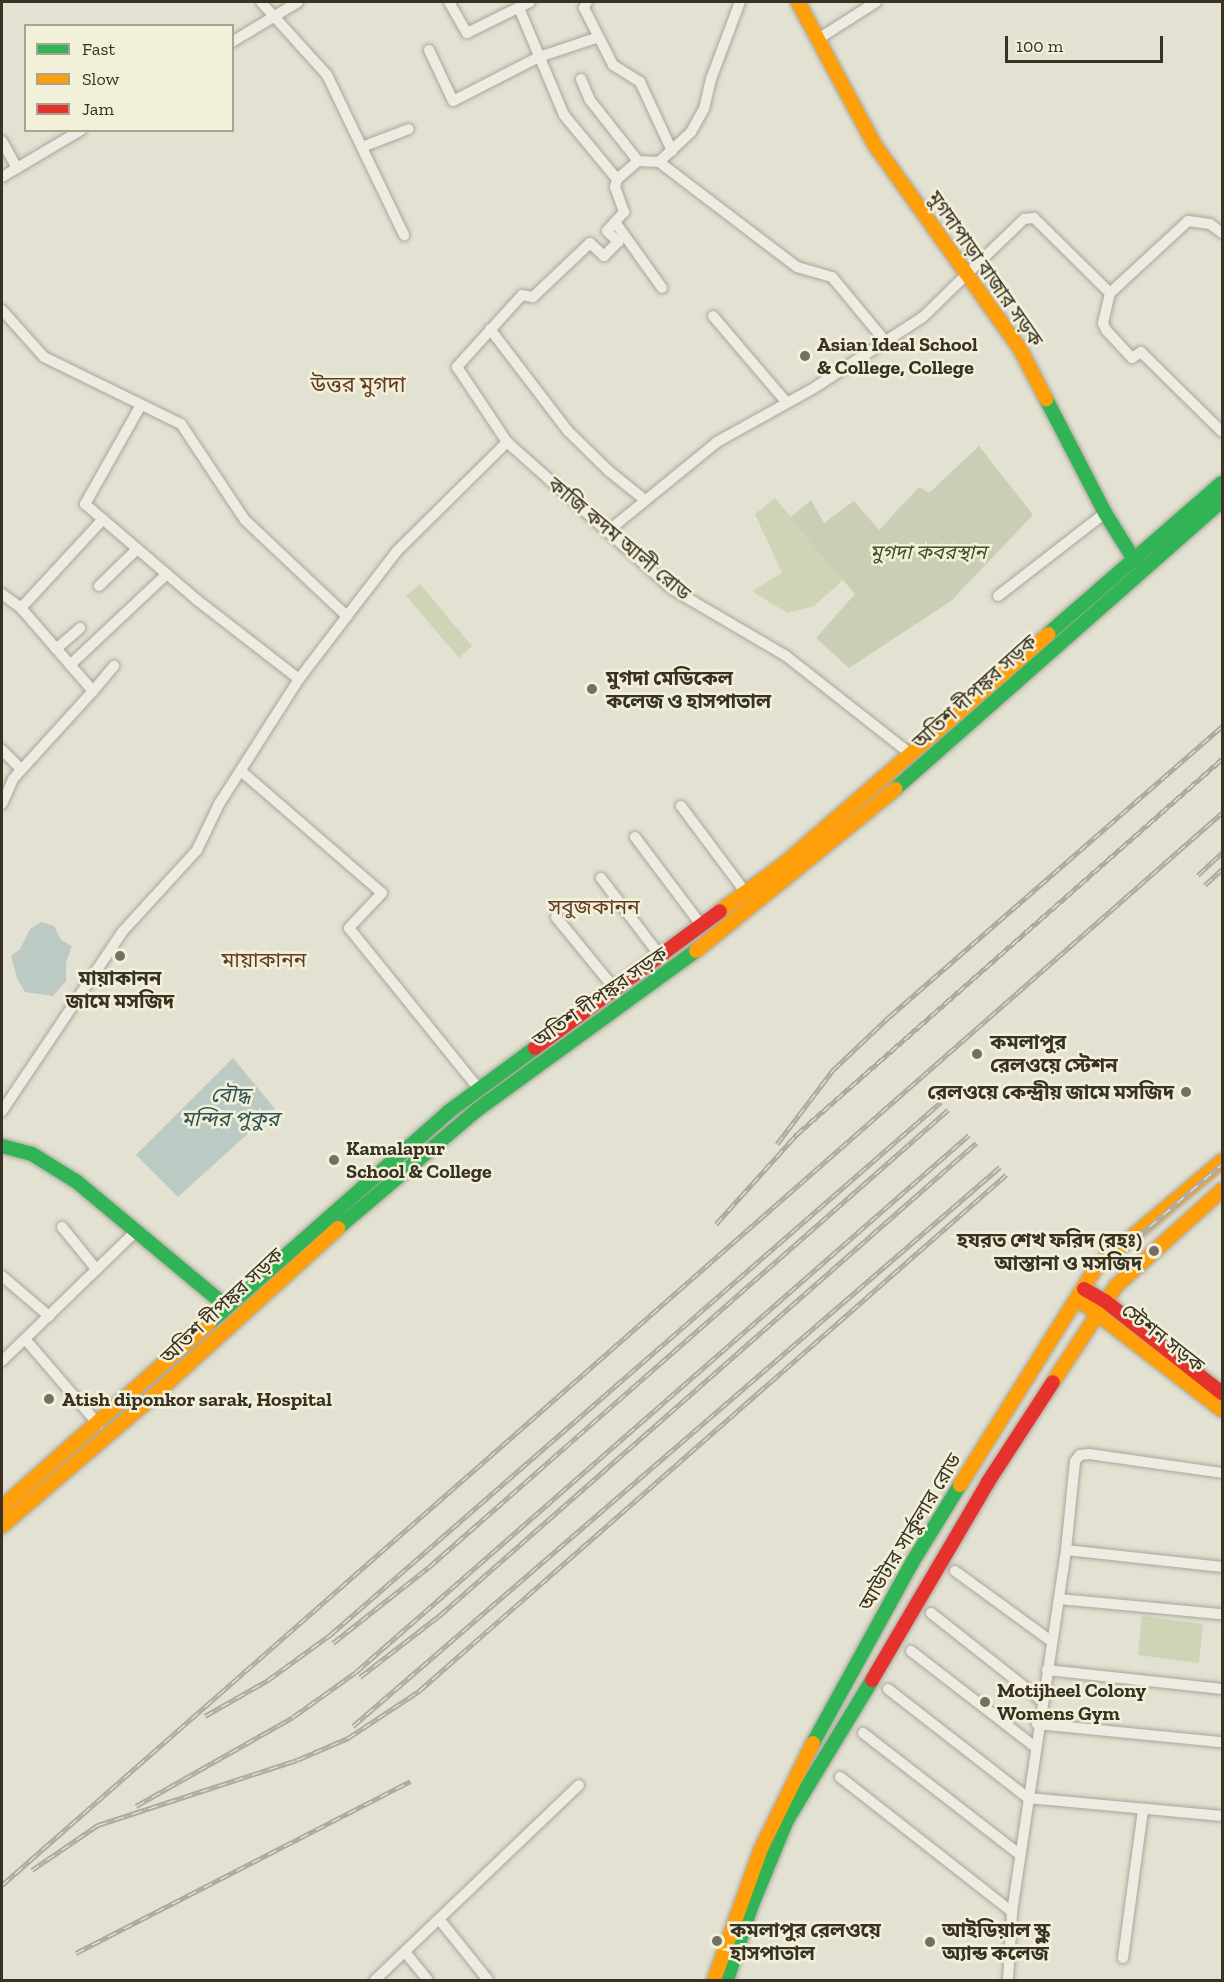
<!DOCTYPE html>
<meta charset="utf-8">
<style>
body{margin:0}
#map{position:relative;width:1224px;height:1982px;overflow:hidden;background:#e3e1d2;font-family:"Zilla Slab","Noto Sans Bengali",serif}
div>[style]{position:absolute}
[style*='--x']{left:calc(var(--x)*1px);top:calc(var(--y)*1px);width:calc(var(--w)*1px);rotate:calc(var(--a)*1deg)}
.green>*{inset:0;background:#ced4b5}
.cemetery>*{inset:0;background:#caceb4}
.water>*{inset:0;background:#bbcac3}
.roads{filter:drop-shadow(0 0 2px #a9a69a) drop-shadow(0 0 2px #a9a69a)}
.street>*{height:10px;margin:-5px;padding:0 5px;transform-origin:5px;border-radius:5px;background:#edebe2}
.fast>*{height:14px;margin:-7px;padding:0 7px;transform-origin:7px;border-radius:7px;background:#30b455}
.slow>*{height:14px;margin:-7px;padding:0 7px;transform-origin:7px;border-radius:7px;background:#ff9f0a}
.jam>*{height:14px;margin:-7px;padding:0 7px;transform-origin:7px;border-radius:7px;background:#e5322d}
.rail>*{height:5px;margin-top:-2.5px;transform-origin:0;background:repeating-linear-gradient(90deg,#f3f0d9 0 9px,#adaba2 0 18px);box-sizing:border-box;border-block:2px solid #adaba2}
.dots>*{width:16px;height:16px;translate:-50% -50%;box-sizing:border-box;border:3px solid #f3f0d9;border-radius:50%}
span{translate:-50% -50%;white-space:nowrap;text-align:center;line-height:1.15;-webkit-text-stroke:5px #f3f0d9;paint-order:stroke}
.street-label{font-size:20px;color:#393122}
.poi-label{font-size:20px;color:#393122;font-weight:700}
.left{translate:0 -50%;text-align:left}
.right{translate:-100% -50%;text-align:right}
.park-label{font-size:20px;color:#42532a;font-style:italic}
.neighbourhood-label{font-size:21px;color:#623c25}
.water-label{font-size:21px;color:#325357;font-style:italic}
.quarter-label{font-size:22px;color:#623c25}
.frame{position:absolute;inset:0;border:3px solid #393122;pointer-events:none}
.legend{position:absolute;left:24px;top:24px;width:210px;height:108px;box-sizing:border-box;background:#f3f0d9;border:2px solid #a9a490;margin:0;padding:8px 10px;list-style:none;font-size:18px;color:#393122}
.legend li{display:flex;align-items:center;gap:12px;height:30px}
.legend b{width:30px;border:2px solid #a9a490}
.scale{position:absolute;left:1005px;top:36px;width:158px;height:27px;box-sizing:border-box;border:3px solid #393122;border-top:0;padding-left:8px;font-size:18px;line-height:21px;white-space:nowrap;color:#393122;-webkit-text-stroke:4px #f3f0d9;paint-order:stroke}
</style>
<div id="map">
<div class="green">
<div style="clip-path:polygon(775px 498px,843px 580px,814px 606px,787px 613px,752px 591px,782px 573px,755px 514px)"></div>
<div style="clip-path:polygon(420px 584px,472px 646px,459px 658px,406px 596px)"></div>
<div style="clip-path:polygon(1142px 1616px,1203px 1624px,1199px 1663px,1138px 1655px)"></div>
</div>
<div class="cemetery">
<div style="clip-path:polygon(979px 446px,1033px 515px,951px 601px,849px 668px,816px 638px,855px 594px,790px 518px,811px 500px,824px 523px,854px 501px,879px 530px,919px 487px,929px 493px)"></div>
</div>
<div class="water">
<div style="clip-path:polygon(41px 922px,54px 926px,61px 940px,72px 946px,66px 963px,66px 981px,53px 996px,25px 992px,17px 978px,11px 956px,20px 949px,30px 929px)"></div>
<div style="clip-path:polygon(233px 1058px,275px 1109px,178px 1197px,136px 1155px)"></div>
</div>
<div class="roads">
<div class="street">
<div style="--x:261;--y:2;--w:98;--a:47.9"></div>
<div style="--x:327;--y:75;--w:178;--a:64.3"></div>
<div style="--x:449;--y:2;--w:36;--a:60"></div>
<div style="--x:467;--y:33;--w:70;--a:-26.2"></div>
<div style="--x:587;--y:2;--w:7;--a:117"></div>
<div style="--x:584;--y:8;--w:64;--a:63"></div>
<div style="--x:613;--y:65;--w:32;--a:32"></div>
<div style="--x:640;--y:82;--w:76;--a:65.1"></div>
<div style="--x:519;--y:8;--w:116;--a:67.2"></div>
<div style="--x:564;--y:115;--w:83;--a:50.4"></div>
<div style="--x:818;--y:39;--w:69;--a:-32.5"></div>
<div style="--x:232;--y:42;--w:77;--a:-31.2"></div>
<div style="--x:429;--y:50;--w:56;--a:64.8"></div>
<div style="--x:453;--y:101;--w:97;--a:-27.1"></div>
<div style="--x:539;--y:57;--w:63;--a:-18.4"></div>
<div style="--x:581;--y:79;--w:23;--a:67"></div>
<div style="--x:590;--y:100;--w:78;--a:51.8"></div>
<div style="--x:2;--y:141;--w:31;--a:61"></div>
<div style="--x:362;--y:147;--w:50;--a:-21"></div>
<div style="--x:659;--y:162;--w:44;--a:-43.2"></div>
<div style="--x:691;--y:132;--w:26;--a:-61"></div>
<div style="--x:704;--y:109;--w:31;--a:-77"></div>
<div style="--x:711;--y:79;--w:82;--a:-69.4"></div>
<div style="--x:2;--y:177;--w:92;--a:-30.7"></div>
<div style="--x:615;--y:222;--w:81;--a:54.5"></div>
<div style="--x:966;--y:275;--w:81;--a:-44"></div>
<div style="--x:1024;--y:219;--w:10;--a:-6"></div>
<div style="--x:1034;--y:218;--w:107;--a:44.6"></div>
<div style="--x:1110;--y:293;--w:31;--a:103"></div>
<div style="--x:1103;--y:323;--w:8;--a:67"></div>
<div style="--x:1106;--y:330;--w:38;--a:47"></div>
<div style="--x:1132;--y:358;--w:11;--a:-34"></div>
<div style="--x:1141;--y:352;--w:114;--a:44.6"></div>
<div style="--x:1110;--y:293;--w:106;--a:-42.7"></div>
<div style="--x:1188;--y:221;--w:22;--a:8"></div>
<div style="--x:1210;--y:224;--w:15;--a:37"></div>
<div style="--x:2;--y:310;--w:63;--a:48.2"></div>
<div style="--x:44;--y:357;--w:153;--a:26.1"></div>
<div style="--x:181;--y:424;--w:115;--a:56.3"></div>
<div style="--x:245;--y:520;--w:140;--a:43.3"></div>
<div style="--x:713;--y:316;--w:114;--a:49.6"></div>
<div style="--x:490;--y:329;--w:128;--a:52.6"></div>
<div style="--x:568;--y:431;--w:57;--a:44.3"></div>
<div style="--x:609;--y:471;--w:46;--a:38.9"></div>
<div style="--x:885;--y:341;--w:83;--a:-129.6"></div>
<div style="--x:832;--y:277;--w:36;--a:-164"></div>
<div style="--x:797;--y:267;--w:173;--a:-142.7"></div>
<div style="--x:659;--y:162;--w:21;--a:-177"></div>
<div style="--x:638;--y:161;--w:28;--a:139"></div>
<div style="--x:617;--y:179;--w:8;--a:104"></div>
<div style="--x:615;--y:187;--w:27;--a:70"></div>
<div style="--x:624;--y:212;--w:25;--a:132"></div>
<div style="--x:607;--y:231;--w:16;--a:45"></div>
<div style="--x:618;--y:242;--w:20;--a:135"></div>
<div style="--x:604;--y:256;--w:19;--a:-137"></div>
<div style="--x:590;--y:243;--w:79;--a:136.5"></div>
<div style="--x:533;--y:297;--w:11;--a:-170"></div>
<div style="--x:522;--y:295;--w:97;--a:132.1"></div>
<div style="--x:457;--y:367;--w:90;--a:56.3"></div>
<div style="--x:507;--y:442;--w:221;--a:41.7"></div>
<div style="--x:672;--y:589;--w:132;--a:30.4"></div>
<div style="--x:786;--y:656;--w:160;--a:38.2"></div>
<div style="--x:141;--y:405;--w:114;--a:119.5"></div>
<div style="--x:85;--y:504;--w:148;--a:40.6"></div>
<div style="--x:197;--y:600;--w:129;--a:37.8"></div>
<div style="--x:608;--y:531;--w:141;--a:-39.2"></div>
<div style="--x:717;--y:442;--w:111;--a:-29.1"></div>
<div style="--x:814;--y:388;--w:130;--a:-33.1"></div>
<div style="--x:923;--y:317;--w:60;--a:-44.3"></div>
<div style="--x:99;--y:586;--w:53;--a:-44.2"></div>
<div style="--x:2;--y:594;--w:24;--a:36"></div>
<div style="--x:21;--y:608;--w:110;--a:49.1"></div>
<div style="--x:93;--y:691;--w:33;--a:-50"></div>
<div style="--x:998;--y:596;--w:135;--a:-37.8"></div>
<div style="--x:21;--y:608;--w:121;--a:-47.3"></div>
<div style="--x:56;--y:649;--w:32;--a:-41"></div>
<div style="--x:70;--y:665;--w:133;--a:-43.2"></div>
<div style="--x:2;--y:750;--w:27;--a:45"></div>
<div style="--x:241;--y:771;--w:186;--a:40.9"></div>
<div style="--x:382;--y:893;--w:48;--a:133.3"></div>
<div style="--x:349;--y:928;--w:206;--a:51.1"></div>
<div style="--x:2;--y:804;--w:27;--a:-66"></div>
<div style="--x:13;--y:779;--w:119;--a:-47.7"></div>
<div style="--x:681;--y:806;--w:109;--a:53.2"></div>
<div style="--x:635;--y:837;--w:111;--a:53"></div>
<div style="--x:601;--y:878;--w:99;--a:52.8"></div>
<div style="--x:556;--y:917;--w:93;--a:50.7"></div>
<div style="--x:2;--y:1111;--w:217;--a:-56.1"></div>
<div style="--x:123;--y:931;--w:110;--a:-47.6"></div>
<div style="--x:197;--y:850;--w:51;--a:-64.4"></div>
<div style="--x:219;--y:804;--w:148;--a:-57.4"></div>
<div style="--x:299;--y:679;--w:79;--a:-52.7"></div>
<div style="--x:347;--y:616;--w:82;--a:-52.4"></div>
<div style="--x:397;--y:551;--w:155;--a:-44.7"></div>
<div style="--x:62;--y:1227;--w:55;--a:50.9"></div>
<div style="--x:2;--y:1276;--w:62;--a:40.4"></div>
<div style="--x:25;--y:1339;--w:113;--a:49.3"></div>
<div style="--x:2;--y:1361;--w:187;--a:-44.1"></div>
<div style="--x:1066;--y:1550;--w:157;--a:6.2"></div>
<div style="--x:955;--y:1571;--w:119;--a:36.1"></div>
<div style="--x:1059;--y:1599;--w:164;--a:5.3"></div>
<div style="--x:931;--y:1613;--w:140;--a:38.3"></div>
<div style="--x:911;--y:1651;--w:155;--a:37.7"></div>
<div style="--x:1047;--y:1670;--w:176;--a:6.2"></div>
<div style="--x:888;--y:1689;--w:177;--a:37.9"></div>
<div style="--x:1028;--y:1798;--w:195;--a:5.3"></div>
<div style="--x:1037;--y:1724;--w:186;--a:5.6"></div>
<div style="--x:863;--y:1733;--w:199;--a:37.8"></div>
<div style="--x:840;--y:1777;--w:219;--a:38.1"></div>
<div style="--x:439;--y:1919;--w:78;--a:51.2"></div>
<div style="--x:405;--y:1952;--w:36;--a:51"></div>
<div style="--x:1123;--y:1958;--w:149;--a:-82.3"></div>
<div style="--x:375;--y:1980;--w:282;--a:-43.7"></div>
<div style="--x:1008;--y:1980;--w:68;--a:-86.6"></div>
<div style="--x:1012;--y:1912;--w:366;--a:-81.5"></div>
<div style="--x:1066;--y:1550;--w:89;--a:-84.2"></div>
<div style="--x:1075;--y:1461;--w:8;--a:-50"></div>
<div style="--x:1080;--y:1455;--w:9;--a:-6"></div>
<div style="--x:1089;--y:1454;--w:134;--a:8.1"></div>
</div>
<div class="fast">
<div style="--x:1046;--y:399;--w:128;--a:62.6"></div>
<div style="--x:1105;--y:513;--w:57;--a:58"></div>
<div style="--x:1048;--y:634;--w:230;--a:-41"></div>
<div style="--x:895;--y:789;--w:436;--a:-41.4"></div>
<div style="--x:2;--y:1146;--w:31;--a:15"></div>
<div style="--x:32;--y:1154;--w:53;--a:31.9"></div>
<div style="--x:77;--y:1182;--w:194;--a:39.8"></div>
<div style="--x:338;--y:1228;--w:182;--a:-40.3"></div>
<div style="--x:477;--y:1110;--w:271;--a:-36"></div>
<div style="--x:209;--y:1323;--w:319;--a:-41.4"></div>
<div style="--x:448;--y:1112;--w:108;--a:-36.3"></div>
<div style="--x:813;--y:1743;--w:208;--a:-61.2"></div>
<div style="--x:913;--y:1561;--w:89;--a:-58.3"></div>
<div style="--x:727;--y:1980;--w:77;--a:-71.8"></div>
<div style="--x:751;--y:1907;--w:94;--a:-67.5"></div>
<div style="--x:787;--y:1820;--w:164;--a:-58.7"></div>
</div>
<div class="slow">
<div style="--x:798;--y:2;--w:161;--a:61.8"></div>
<div style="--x:874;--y:144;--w:249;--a:54.5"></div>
<div style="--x:1019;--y:347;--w:59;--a:62.6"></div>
<div style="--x:720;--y:911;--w:81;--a:-36.4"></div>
<div style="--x:785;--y:863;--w:349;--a:-41"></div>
<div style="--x:696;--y:951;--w:257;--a:-39.1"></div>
<div style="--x:1079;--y:1300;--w:180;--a:37.6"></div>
<div style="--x:1053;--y:1382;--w:115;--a:-56.7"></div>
<div style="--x:1116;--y:1286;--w:143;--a:-42.2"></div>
<div style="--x:960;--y:1485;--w:257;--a:-58"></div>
<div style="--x:1096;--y:1267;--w:165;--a:-40.1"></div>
<div style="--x:2;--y:1507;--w:277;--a:-41.6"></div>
<div style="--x:2;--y:1526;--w:184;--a:-40.6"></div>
<div style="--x:142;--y:1406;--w:265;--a:-42.2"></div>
<div style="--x:714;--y:1980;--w:139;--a:-70.3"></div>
<div style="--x:761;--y:1849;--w:118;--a:-63.9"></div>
</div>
<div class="jam">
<div style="--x:535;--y:1048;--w:230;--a:-36.5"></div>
<div style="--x:1084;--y:1289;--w:24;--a:30"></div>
<div style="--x:1105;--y:1301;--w:149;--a:38.2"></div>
<div style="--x:872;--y:1680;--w:229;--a:-59.6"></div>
<div style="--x:988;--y:1482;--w:119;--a:-57"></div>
</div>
</div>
<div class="rail">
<div style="--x:1198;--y:875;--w:33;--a:-43"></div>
<div style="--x:1205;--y:885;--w:23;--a:-43"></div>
<div style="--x:777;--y:1144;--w:93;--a:-52.9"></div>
<div style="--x:833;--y:1070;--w:79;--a:-43.5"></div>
<div style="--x:890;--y:1016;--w:441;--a:-41.1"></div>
<div style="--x:716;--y:1224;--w:120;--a:-48"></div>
<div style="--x:796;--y:1135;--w:568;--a:-41.43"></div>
<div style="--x:1136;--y:1238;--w:113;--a:-40.7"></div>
<div style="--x:333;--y:1643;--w:122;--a:-38.4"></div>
<div style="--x:429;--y:1567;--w:692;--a:-41.37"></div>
<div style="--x:360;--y:1677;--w:100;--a:-37.7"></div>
<div style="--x:439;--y:1616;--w:716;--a:-41.37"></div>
<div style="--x:205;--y:1716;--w:73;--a:-29.7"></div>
<div style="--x:268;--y:1680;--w:77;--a:-36"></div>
<div style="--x:330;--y:1635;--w:811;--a:-41.1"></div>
<div style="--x:353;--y:1726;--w:855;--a:-40.83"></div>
<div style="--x:136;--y:1806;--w:180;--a:-29.5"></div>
<div style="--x:293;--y:1717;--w:77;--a:-35.5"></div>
<div style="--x:356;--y:1672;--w:815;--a:-41.22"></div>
<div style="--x:32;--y:1870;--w:80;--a:-34.3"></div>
<div style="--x:98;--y:1825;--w:209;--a:-18.1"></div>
<div style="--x:297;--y:1760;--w:56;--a:-23.3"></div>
<div style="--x:348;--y:1738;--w:85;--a:-33.5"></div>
<div style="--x:419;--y:1691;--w:782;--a:-41.32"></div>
<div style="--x:2;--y:1885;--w:1624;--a:-41.31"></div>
<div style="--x:76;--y:1953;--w:376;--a:-27.2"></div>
</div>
<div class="dots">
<div style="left:805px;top:356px;background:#746f60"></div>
<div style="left:592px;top:689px;background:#746f60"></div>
<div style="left:120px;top:956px;background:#746f60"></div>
<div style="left:977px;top:1054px;background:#746f60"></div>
<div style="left:1186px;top:1092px;background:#746f60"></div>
<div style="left:334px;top:1160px;background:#746f60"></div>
<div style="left:1154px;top:1251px;background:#746f60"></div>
<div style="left:49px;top:1399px;background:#746f60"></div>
<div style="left:985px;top:1702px;background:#746f60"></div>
<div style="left:717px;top:1941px;background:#746f60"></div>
<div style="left:930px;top:1942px;background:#746f60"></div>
</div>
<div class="street-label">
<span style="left:985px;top:269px;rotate:55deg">মুগদাপাড়া বাজার সড়ক</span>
<span style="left:619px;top:539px;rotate:40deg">কাজি কদম আলী রোড</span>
<span style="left:975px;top:692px;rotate:-42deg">অতিশ দীপঙ্কর সড়ক</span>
<span style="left:600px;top:997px;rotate:-35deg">অতিশ দীপঙ্কর সড়ক</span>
<span style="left:222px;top:1306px;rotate:-43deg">অতিশ দীপঙ্কর সড়ক</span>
<span style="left:1163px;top:1338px;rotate:38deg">স্টেশন সড়ক</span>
<span style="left:910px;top:1532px;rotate:-59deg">আউটার সার্কুলার রোড</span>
</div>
<div class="poi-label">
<span class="left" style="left:817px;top:356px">Asian Ideal School<br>&amp; College, College</span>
<span class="left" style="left:606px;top:690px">মুগদা মেডিকেল<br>কলেজ ও হাসপাতাল</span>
<span style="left:120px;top:990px">মায়াকানন<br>জামে মসজিদ</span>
<span class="left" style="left:990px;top:1054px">কমলাপুর<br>রেলওয়ে স্টেশন</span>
<span class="right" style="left:1174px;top:1092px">রেলওয়ে কেন্দ্রীয় জামে মসজিদ</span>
<span class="left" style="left:346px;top:1160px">Kamalapur<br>School &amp; College</span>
<span class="right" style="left:1142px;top:1252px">হযরত শেখ ফরিদ (রহঃ)<br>আস্তানা ও মসজিদ</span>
<span class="left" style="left:62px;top:1399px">Atish diponkor sarak, Hospital</span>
<span class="left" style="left:997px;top:1702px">Motijheel Colony<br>Womens Gym</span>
<span class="left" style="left:730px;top:1942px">কমলাপুর রেলওয়ে<br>হাসপাতাল</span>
<span class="left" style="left:942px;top:1942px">আইডিয়াল স্কুল<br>অ্যান্ড কলেজ</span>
</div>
<div class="park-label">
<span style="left:928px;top:552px">মুগদা কবরস্থান</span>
</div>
<div class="neighbourhood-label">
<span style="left:594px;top:907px">সবুজকানন</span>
<span style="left:264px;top:960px">মায়াকানন</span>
</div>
<div class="water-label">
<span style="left:230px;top:1107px">বৌদ্ধ<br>মন্দির পুকুর</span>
</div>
<div class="quarter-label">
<span style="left:358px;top:385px">উত্তর মুগদা</span>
</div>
<div class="frame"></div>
<ul class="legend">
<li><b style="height:8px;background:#30b455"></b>Fast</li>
<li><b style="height:8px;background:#ff9f0a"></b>Slow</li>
<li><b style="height:8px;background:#e5322d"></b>Jam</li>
</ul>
<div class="scale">100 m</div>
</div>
